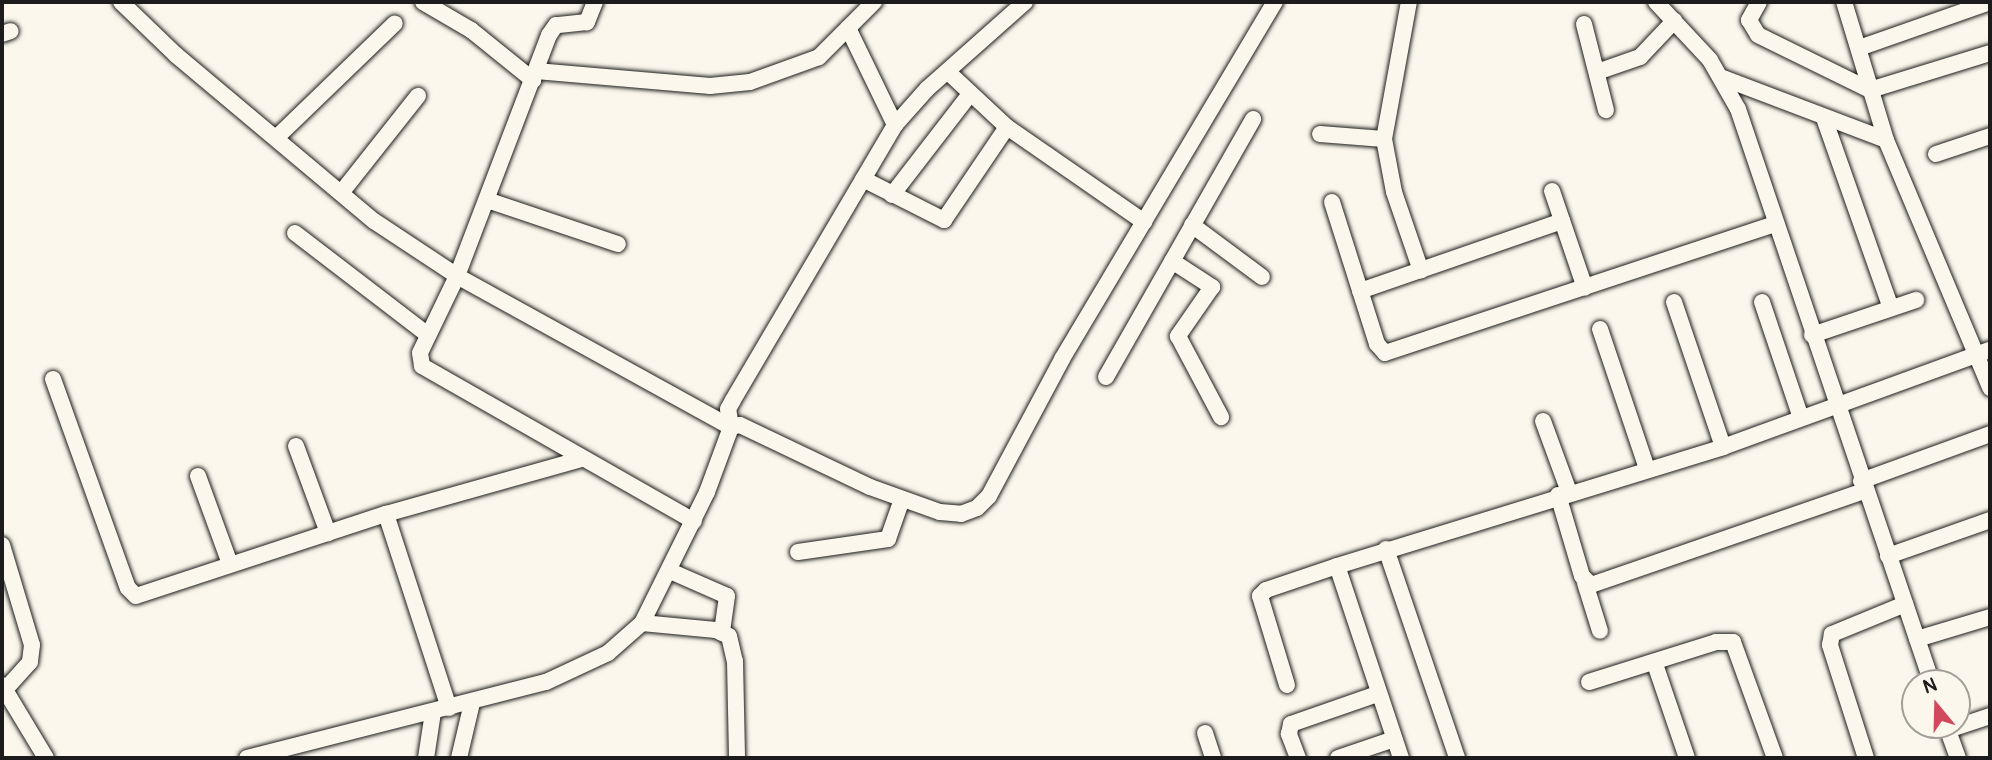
<!DOCTYPE html>
<style>
body{margin:0}
#map{position:relative;width:1992px;height:760px;overflow:hidden;background:#fbf7ec;font-family:Pangolin,sans-serif}
div>[style]{position:absolute}
[style*='--x']{left:calc(var(--x)*1px);top:calc(var(--y)*1px);width:calc(var(--w)*1px);rotate:calc(var(--a)*1deg)}
.roads{filter:drop-shadow(0 0 2px #1c1c1c) drop-shadow(0 0 2px #1c1c1c)}
.minor>*{height:16px;margin:-8px;padding:0 8px;transform-origin:8px;border-radius:8px;background:#fbf7ec}
span{translate:-50% -50%;white-space:nowrap;text-align:center;line-height:1.15;-webkit-text-stroke:5px #fbf7ec;paint-order:stroke}
.frame{position:absolute;inset:0;border:4px solid #1c1c1c;pointer-events:none}
.north{position:absolute;left:1901px;top:669px;width:70px;height:70px;box-sizing:border-box;background:#fbf7ec;border:2px solid #a29f99;border-radius:50%;rotate:341deg;font-size:19px;font-weight:700;line-height:28px;text-align:center;color:#1c1c1c}
.north::after{content:'';display:block;margin:auto;width:24px;height:32px;background:#d1495b;clip-path:polygon(50% 0,100% 100%,50% 72%,0 100%)}
</style>
<div id="map">
<div class="roads">
<div class="minor">
<div style="--x:121;--y:2;--w:76;--a:43.9"></div>
<div style="--x:176;--y:55;--w:258;--a:40"></div>
<div style="--x:374;--y:221;--w:100;--a:33.5"></div>
<div style="--x:457;--y:276;--w:85;--a:115.7"></div>
<div style="--x:420;--y:353;--w:13;--a:81"></div>
<div style="--x:422;--y:366;--w:313;--a:29.7"></div>
<div style="--x:423;--y:2;--w:56;--a:30.3"></div>
<div style="--x:471;--y:30;--w:80;--a:38.9"></div>
<div style="--x:595;--y:2;--w:22;--a:112"></div>
<div style="--x:587;--y:22;--w:31;--a:174"></div>
<div style="--x:556;--y:25;--w:12;--a:125"></div>
<div style="--x:549;--y:35;--w:258;--a:110.9"></div>
<div style="--x:457;--y:276;--w:313;--a:28.9"></div>
<div style="--x:731;--y:427;--w:9;--a:-13"></div>
<div style="--x:740;--y:425;--w:144;--a:25.5"></div>
<div style="--x:870;--y:487;--w:74;--a:19.7"></div>
<div style="--x:940;--y:512;--w:21;--a:5"></div>
<div style="--x:961;--y:514;--w:17;--a:-21"></div>
<div style="--x:977;--y:508;--w:17;--a:-45"></div>
<div style="--x:989;--y:496;--w:155;--a:-61.9"></div>
<div style="--x:1062;--y:359;--w:416;--a:-59.2"></div>
<div style="--x:1656;--y:2;--w:79;--a:47"></div>
<div style="--x:1710;--y:60;--w:56;--a:60.3"></div>
<div style="--x:1738;--y:109;--w:606;--a:71.33"></div>
<div style="--x:1759;--y:2;--w:21;--a:119"></div>
<div style="--x:1749;--y:20;--w:17;--a:59"></div>
<div style="--x:1758;--y:35;--w:125;--a:26.2"></div>
<div style="--x:1870;--y:90;--w:126;--a:-17.1"></div>
<div style="--x:1584;--y:24;--w:89;--a:75.7"></div>
<div style="--x:848;--y:28;--w:108;--a:64.1"></div>
<div style="--x:2;--y:34;--w:9;--a:-18"></div>
<div style="--x:1859;--y:48;--w:139;--a:-19.3"></div>
<div style="--x:536;--y:71;--w:175;--a:4.9"></div>
<div style="--x:710;--y:86;--w:40;--a:-5.7"></div>
<div style="--x:750;--y:82;--w:73;--a:-19.9"></div>
<div style="--x:819;--y:57;--w:78;--a:-45"></div>
<div style="--x:948;--y:72;--w:81;--a:43"></div>
<div style="--x:1007;--y:127;--w:167;--a:34.7"></div>
<div style="--x:1597;--y:72;--w:46;--a:-19.2"></div>
<div style="--x:1640;--y:57;--w:50;--a:-46.6"></div>
<div style="--x:1723;--y:78;--w:174;--a:20.8"></div>
<div style="--x:1886;--y:140;--w:144;--a:-106.9"></div>
<div style="--x:1824;--y:118;--w:201;--a:70.6"></div>
<div style="--x:1320;--y:134;--w:64;--a:4.5"></div>
<div style="--x:1384;--y:139;--w:139;--a:-79.7"></div>
<div style="--x:276;--y:138;--w:165;--a:-44"></div>
<div style="--x:1384;--y:139;--w:54;--a:79.3"></div>
<div style="--x:1394;--y:192;--w:83;--a:71.1"></div>
<div style="--x:1886;--y:140;--w:269;--a:67.2"></div>
<div style="--x:1936;--y:154;--w:57;--a:-18.4"></div>
<div style="--x:863;--y:179;--w:91;--a:26.8"></div>
<div style="--x:944;--y:220;--w:112;--a:-55.9"></div>
<div style="--x:1552;--y:191;--w:102;--a:71.2"></div>
<div style="--x:341;--y:193;--w:124;--a:-51.6"></div>
<div style="--x:892;--y:195;--w:128;--a:-52.3"></div>
<div style="--x:487;--y:200;--w:138;--a:18.6"></div>
<div style="--x:1332;--y:202;--w:149;--a:72.4"></div>
<div style="--x:1377;--y:344;--w:12;--a:48"></div>
<div style="--x:1385;--y:353;--w:411;--a:-18.3"></div>
<div style="--x:1192;--y:225;--w:87;--a:36.6"></div>
<div style="--x:295;--y:233;--w:168;--a:37.5"></div>
<div style="--x:1172;--y:261;--w:48;--a:33"></div>
<div style="--x:1212;--y:287;--w:60;--a:124.8"></div>
<div style="--x:1178;--y:336;--w:92;--a:62"></div>
<div style="--x:1360;--y:291;--w:214;--a:-19.1"></div>
<div style="--x:1674;--y:302;--w:153;--a:71.3"></div>
<div style="--x:1762;--y:302;--w:122;--a:71.4"></div>
<div style="--x:1600;--y:329;--w:148;--a:71.4"></div>
<div style="--x:1812;--y:335;--w:110;--a:-18.6"></div>
<div style="--x:1106;--y:377;--w:297;--a:-60.3"></div>
<div style="--x:53;--y:379;--w:222;--a:70.3"></div>
<div style="--x:128;--y:588;--w:11;--a:45"></div>
<div style="--x:136;--y:596;--w:263;--a:-18.2"></div>
<div style="--x:386;--y:514;--w:204;--a:-15.7"></div>
<div style="--x:1543;--y:421;--w:76;--a:69.9"></div>
<div style="--x:296;--y:446;--w:93;--a:69.8"></div>
<div style="--x:198;--y:476;--w:94;--a:70"></div>
<div style="--x:1861;--y:481;--w:137;--a:-20"></div>
<div style="--x:1558;--y:495;--w:84;--a:73.5"></div>
<div style="--x:1582;--y:576;--w:13;--a:45"></div>
<div style="--x:1591;--y:585;--w:289;--a:-19"></div>
<div style="--x:386;--y:514;--w:204;--a:72"></div>
<div style="--x:2;--y:545;--w:104;--a:73.3"></div>
<div style="--x:32;--y:645;--w:17;--a:97"></div>
<div style="--x:30;--y:662;--w:36;--a:132"></div>
<div style="--x:1386;--y:549;--w:221;--a:71.2"></div>
<div style="--x:798;--y:552;--w:91;--a:-8.2"></div>
<div style="--x:888;--y:539;--w:42;--a:-70.7"></div>
<div style="--x:1888;--y:556;--w:108;--a:-19.4"></div>
<div style="--x:670;--y:571;--w:62;--a:23.7"></div>
<div style="--x:727;--y:596;--w:37;--a:98"></div>
<div style="--x:1585;--y:583;--w:50;--a:72.6"></div>
<div style="--x:642;--y:623;--w:74;--a:5.4"></div>
<div style="--x:716;--y:630;--w:14;--a:25"></div>
<div style="--x:729;--y:636;--w:26;--a:77"></div>
<div style="--x:735;--y:661;--w:97;--a:88.8"></div>
<div style="--x:1917;--y:639;--w:76;--a:-16.8"></div>
<div style="--x:1655;--y:664;--w:99;--a:71.2"></div>
<div style="--x:1589;--y:682;--w:133;--a:-17.5"></div>
<div style="--x:1716;--y:642;--w:17;--a:0"></div>
<div style="--x:1733;--y:642;--w:123;--a:70.1"></div>
<div style="--x:2;--y:685;--w:85;--a:58.9"></div>
<div style="--x:1287;--y:685;--w:93;--a:-106.9"></div>
<div style="--x:1260;--y:596;--w:8;--a:-45"></div>
<div style="--x:1266;--y:590;--w:75;--a:-18.7"></div>
<div style="--x:1946;--y:725;--w:35;--a:70"></div>
<div style="--x:1948;--y:730;--w:44;--a:-18.4"></div>
<div style="--x:1205;--y:733;--w:26;--a:72"></div>
<div style="--x:247;--y:758;--w:309;--a:-14.3"></div>
<div style="--x:546;--y:682;--w:68;--a:-25.1"></div>
<div style="--x:608;--y:653;--w:45;--a:-41.4"></div>
<div style="--x:642;--y:623;--w:146;--a:-63.6"></div>
<div style="--x:707;--y:492;--w:69;--a:-69.7"></div>
<div style="--x:731;--y:427;--w:18;--a:-99"></div>
<div style="--x:728;--y:409;--w:10;--a:-61"></div>
<div style="--x:733;--y:400;--w:319;--a:-59.5"></div>
<div style="--x:895;--y:125;--w:48;--a:-48.4"></div>
<div style="--x:927;--y:89;--w:131;--a:-41.6"></div>
<div style="--x:426;--y:758;--w:47;--a:-81.3"></div>
<div style="--x:459;--y:758;--w:57;--a:-76.7"></div>
<div style="--x:1298;--y:758;--w:26;--a:-111"></div>
<div style="--x:1289;--y:734;--w:10;--a:-79"></div>
<div style="--x:1291;--y:724;--w:91;--a:-19.2"></div>
<div style="--x:1338;--y:758;--w:59;--a:-18.7"></div>
<div style="--x:1401;--y:758;--w:202;--a:-108.4"></div>
<div style="--x:1337;--y:566;--w:404;--a:-17.1"></div>
<div style="--x:1723;--y:447;--w:284;--a:-20"></div>
<div style="--x:1866;--y:758;--w:119;--a:-107.7"></div>
<div style="--x:1830;--y:645;--w:11;--a:-80"></div>
<div style="--x:1832;--y:634;--w:79;--a:-22.3"></div>
</div>
</div>
<div class="frame"></div>
<div class="north">N</div>
</div>
